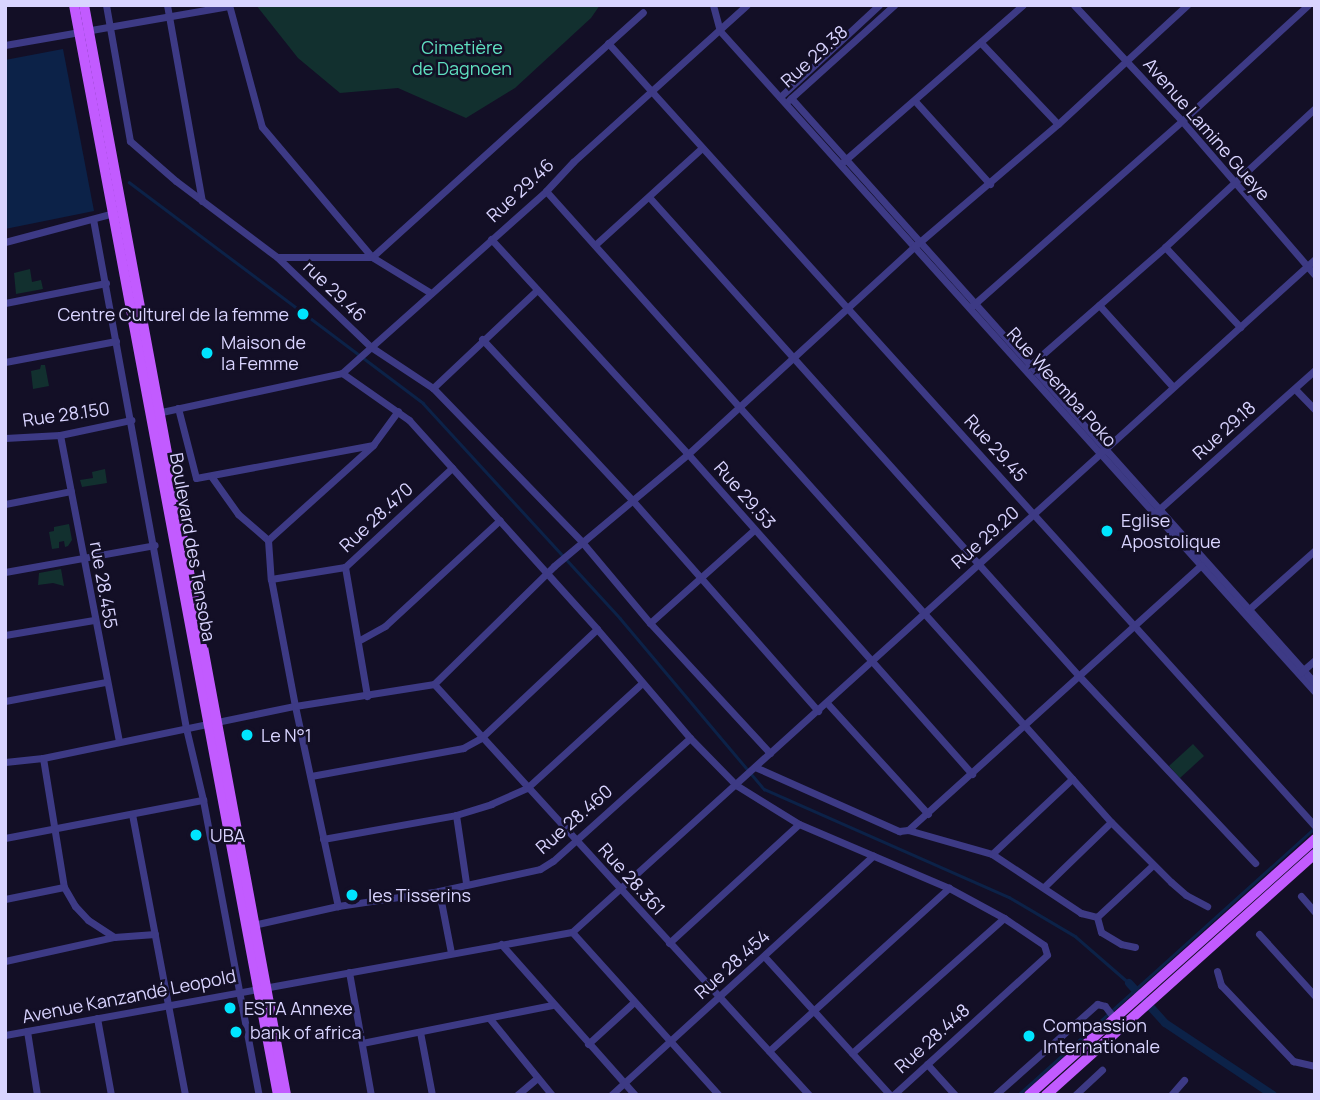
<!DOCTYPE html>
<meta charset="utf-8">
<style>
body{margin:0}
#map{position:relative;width:1320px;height:1100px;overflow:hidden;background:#130f26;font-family:Manrope,sans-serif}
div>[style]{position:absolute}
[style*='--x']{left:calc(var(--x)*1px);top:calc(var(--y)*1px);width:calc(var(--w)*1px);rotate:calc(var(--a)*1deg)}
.green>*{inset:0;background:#12302f}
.water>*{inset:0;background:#0c2248}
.stream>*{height:2.5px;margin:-1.25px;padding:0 1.25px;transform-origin:1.25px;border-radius:1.25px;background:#0c2248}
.canal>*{height:8px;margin:-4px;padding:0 4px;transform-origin:4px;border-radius:4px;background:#0c2248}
.minor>*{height:7px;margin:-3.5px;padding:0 3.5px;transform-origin:3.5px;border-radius:3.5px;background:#3d3a85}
.primary>*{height:10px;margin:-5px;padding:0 5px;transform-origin:5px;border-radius:5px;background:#c25bff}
.dots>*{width:19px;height:19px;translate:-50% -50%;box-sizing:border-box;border:4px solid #130f26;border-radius:50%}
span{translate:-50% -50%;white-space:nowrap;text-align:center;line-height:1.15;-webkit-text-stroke:5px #130f26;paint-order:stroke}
.park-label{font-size:18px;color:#5fe0c0}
.street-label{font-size:18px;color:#d9d4ff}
.poi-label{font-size:18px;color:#d9d4ff}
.right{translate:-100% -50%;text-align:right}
.left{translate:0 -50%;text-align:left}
.frame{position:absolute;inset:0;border:7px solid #d9d4ff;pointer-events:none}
</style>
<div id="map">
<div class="green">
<div style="clip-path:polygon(256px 5px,600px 5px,591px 18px,515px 88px,466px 118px,398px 88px,340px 93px,298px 58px)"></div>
<div style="clip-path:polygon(30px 269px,32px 282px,41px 280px,43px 289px,16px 294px,14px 273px)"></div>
<div style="clip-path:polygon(41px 365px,45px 365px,49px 386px,33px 389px,31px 371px,40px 369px)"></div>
<div style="clip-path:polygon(105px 469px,107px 483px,82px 487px,80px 480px,93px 478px,92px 472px)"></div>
<div style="clip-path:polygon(69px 524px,72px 540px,68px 546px,65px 547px,64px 541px,59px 542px,59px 548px,52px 549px,49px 532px,54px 531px,54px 527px)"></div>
<div style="clip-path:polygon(61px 569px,64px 586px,53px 583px,38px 585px,39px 573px)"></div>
<div style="clip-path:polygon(1193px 744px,1204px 756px,1180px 778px,1169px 766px)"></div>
</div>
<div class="water">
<div style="clip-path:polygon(63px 49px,94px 211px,5px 229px,5px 60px)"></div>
</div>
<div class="stream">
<div style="--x:129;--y:182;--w:368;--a:36.9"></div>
<div style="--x:423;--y:403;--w:292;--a:47.5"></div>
<div style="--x:620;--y:618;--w:224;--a:49.9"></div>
<div style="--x:764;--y:789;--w:268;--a:23.8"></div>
<div style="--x:1009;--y:897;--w:77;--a:30.6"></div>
<div style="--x:1075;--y:936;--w:72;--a:41"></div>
<div style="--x:1018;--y:1095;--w:399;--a:-42"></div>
</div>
<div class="canal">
<div style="--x:1129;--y:983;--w:54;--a:48"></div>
<div style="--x:1165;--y:1023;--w:130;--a:33.7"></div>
</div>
<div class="minor">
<div style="--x:106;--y:5;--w:138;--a:80"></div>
<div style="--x:130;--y:141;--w:61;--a:41"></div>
<div style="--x:176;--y:181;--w:126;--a:37"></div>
<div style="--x:277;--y:257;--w:130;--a:43.8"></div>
<div style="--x:371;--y:347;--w:74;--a:33.5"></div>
<div style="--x:433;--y:388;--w:214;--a:45.9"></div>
<div style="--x:582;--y:542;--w:106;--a:50"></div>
<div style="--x:650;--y:623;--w:177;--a:47.3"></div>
<div style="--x:167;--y:5;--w:199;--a:79.9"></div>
<div style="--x:229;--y:5;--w:126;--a:74.9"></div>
<div style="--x:262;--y:127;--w:170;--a:49.8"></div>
<div style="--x:372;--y:257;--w:365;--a:-42.1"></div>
<div style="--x:713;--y:5;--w:27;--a:75"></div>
<div style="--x:720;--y:31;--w:889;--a:48.01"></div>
<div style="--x:1074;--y:5;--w:158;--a:47"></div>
<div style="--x:1182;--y:121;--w:203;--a:49.2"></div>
<div style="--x:608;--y:43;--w:1055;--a:47.92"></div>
<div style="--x:982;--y:44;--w:110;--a:46.5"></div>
<div style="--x:5;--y:45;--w:227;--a:-9.9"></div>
<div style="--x:780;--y:97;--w:135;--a:-42.9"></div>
<div style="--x:791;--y:98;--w:785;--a:48.15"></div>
<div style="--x:789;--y:100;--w:142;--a:-42.1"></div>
<div style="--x:915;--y:101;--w:112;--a:47.9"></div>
<div style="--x:844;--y:161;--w:237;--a:-41.1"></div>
<div style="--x:546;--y:191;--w:847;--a:48.16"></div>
<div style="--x:1111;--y:822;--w:85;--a:45"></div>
<div style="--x:1171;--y:882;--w:20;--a:41"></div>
<div style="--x:1186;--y:895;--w:24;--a:28"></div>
<div style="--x:649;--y:197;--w:644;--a:48.09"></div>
<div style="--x:1079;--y:676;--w:257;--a:46.7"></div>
<div style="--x:93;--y:219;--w:517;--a:79.65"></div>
<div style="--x:186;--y:728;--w:74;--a:76.7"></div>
<div style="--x:203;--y:800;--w:300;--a:79.3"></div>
<div style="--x:491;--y:239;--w:292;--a:47.5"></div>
<div style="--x:688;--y:454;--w:428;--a:48.4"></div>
<div style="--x:5;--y:242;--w:113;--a:-14.9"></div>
<div style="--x:596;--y:244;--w:143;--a:-42.2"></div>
<div style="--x:1165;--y:247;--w:110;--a:46.8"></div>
<div style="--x:278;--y:257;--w:94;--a:0"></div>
<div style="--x:372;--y:257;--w:69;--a:31.4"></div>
<div style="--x:5;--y:303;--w:103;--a:-11.2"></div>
<div style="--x:1099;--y:305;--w:110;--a:47.9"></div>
<div style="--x:972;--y:306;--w:280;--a:-41.4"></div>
<div style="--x:1182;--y:121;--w:171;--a:-42.6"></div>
<div style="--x:482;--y:339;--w:221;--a:47"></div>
<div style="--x:633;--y:501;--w:280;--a:48.6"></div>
<div style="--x:5;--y:362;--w:113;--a:-10.7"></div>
<div style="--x:1027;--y:368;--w:184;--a:-41.2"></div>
<div style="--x:1165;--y:247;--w:205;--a:-42.8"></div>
<div style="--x:342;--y:373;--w:273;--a:-41.7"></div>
<div style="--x:546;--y:191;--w:40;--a:-47"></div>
<div style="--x:573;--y:162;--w:234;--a:-42.1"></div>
<div style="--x:433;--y:388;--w:143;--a:-43.3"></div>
<div style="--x:1295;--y:389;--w:29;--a:46"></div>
<div style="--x:178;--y:408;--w:72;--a:75.6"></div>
<div style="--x:196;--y:478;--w:179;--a:-10.6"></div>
<div style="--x:157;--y:413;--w:189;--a:-12.2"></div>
<div style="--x:342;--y:373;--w:82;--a:35"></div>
<div style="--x:409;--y:420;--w:281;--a:48"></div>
<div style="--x:597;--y:629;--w:143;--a:49.5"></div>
<div style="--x:690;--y:738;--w:66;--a:45.6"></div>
<div style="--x:736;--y:785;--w:74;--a:31.8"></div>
<div style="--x:799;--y:824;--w:163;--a:23.1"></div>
<div style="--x:949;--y:888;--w:63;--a:28.6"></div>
<div style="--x:1004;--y:918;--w:48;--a:34"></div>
<div style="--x:1044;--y:945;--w:10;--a:73"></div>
<div style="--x:1047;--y:955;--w:208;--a:137.7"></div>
<div style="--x:60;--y:435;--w:311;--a:79.1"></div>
<div style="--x:5;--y:438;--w:55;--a:-3.1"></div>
<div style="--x:60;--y:435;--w:73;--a:-11.9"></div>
<div style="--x:211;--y:476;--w:47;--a:54.6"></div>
<div style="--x:238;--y:514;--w:40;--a:41"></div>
<div style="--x:268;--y:540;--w:142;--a:-42.1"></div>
<div style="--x:373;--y:445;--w:42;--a:-53.7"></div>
<div style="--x:5;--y:504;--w:67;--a:-11.1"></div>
<div style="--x:1156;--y:512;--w:213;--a:-41.8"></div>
<div style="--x:268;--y:540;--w:39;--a:86"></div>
<div style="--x:271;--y:579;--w:129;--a:79.3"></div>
<div style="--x:295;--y:706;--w:205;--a:77.9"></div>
<div style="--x:345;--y:567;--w:131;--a:80.3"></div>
<div style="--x:5;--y:572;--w:152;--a:-10.2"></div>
<div style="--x:271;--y:579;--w:75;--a:-9.2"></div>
<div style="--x:345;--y:567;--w:146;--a:-42.8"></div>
<div style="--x:1248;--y:610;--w:90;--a:-41.8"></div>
<div style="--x:650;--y:623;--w:140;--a:-41.8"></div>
<div style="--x:5;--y:635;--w:90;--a:-9.6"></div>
<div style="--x:358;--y:641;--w:31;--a:-29"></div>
<div style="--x:385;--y:626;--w:156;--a:-42.7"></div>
<div style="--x:1300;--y:673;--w:20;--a:-41"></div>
<div style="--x:434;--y:684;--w:556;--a:47.62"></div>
<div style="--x:5;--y:701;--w:103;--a:-10.7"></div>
<div style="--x:827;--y:703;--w:150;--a:47.7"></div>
<div style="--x:43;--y:758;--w:131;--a:80.8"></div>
<div style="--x:64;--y:887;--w:22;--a:60"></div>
<div style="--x:75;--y:906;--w:19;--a:47"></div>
<div style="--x:88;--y:920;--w:31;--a:33"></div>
<div style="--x:5;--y:762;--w:38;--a:-6"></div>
<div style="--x:43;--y:758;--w:257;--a:-11.7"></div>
<div style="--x:295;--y:706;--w:141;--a:-9"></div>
<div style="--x:434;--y:684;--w:168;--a:-44.5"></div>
<div style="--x:554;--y:566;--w:175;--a:-39.9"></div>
<div style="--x:688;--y:454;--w:308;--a:-42.5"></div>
<div style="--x:915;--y:246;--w:188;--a:-40.5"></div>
<div style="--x:1058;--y:124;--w:176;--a:-42.7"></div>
<div style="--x:755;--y:767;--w:158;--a:24"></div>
<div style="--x:899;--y:831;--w:9;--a:-6"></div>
<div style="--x:908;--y:830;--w:395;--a:-42.1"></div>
<div style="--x:311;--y:776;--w:155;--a:-10.4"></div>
<div style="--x:463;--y:748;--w:21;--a:-29"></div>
<div style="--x:481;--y:738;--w:159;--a:-43.2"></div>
<div style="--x:132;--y:814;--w:286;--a:79.3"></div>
<div style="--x:456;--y:815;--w:69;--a:81.6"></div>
<div style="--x:908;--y:830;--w:87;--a:15.9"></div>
<div style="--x:992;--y:854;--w:107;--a:33.5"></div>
<div style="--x:1081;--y:913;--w:16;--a:14"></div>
<div style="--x:5;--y:838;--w:202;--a:-10.9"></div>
<div style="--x:323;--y:839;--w:135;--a:-10.2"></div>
<div style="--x:456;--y:815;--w:37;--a:-17"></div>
<div style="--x:491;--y:804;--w:39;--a:-24"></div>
<div style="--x:527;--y:788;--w:156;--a:-42.4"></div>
<div style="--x:992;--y:854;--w:110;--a:-43.2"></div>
<div style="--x:1044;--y:887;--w:93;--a:-44.1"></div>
<div style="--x:439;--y:891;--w:63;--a:79"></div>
<div style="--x:1301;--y:896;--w:21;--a:49"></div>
<div style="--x:5;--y:899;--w:60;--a:-11.5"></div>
<div style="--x:253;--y:925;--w:87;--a:-12.6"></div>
<div style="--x:338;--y:906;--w:102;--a:-8.4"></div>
<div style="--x:439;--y:891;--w:103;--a:-12.3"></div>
<div style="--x:540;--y:869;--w:15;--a:-32"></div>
<div style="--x:553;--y:861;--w:184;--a:-41.9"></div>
<div style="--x:572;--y:932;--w:219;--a:48"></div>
<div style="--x:1259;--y:934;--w:84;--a:47.9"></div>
<div style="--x:669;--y:943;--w:176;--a:-42.5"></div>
<div style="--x:501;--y:944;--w:202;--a:48.4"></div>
<div style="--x:1135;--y:947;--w:14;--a:-168"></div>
<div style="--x:1121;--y:944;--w:23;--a:-149"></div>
<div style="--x:1101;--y:932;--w:16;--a:-105"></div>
<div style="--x:1097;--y:917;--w:76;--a:-42.9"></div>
<div style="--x:764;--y:956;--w:188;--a:47.8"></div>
<div style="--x:5;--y:961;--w:112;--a:-12.4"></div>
<div style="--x:114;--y:937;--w:41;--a:-4.2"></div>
<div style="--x:1217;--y:971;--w:15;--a:74"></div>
<div style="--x:1221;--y:985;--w:105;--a:46.5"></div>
<div style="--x:1293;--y:1061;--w:23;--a:13"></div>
<div style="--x:349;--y:972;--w:125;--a:79.9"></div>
<div style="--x:97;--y:1018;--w:78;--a:79.7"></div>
<div style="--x:490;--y:1019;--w:98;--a:50.8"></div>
<div style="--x:27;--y:1031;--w:65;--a:81.1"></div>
<div style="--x:420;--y:1032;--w:64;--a:79.2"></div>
<div style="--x:5;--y:1035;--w:576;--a:-10.3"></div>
<div style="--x:572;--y:932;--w:1002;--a:-42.17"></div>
<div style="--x:362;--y:1043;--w:194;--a:-11.3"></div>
<div style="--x:588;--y:1044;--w:62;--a:-42.4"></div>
<div style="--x:769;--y:1051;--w:243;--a:-42.2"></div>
<div style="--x:852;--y:1053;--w:203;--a:-41.6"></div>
<div style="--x:927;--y:1064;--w:42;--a:47.9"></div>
<div style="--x:517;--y:1095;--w:26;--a:-40"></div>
<div style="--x:611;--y:1095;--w:355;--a:-42.4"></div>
<div style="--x:995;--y:1095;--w:137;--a:-41.7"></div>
<div style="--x:1097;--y:1004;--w:8;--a:14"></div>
<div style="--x:1105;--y:1006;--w:15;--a:53"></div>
<div style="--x:1075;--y:1095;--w:37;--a:-43"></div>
<div style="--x:1171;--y:1095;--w:20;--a:-49"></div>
</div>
<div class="primary">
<div style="--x:74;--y:5;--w:1109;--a:79.4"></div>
<div style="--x:84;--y:5;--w:1109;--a:79.5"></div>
<div style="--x:1029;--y:1095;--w:384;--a:-41.8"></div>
<div style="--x:1046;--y:1095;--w:361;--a:-41.9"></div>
</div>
<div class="dots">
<div style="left:303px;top:314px;background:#00e5ff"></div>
<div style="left:207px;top:353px;background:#00e5ff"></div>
<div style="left:1107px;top:531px;background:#00e5ff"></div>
<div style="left:247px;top:735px;background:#00e5ff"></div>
<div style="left:196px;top:835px;background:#00e5ff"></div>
<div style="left:352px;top:895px;background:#00e5ff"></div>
<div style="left:230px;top:1008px;background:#00e5ff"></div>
<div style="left:236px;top:1032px;background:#00e5ff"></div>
<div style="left:1029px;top:1036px;background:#00e5ff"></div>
</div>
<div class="park-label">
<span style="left:462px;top:58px">Cimetière<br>de Dagnoen</span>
</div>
<div class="street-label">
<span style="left:814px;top:56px;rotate:-42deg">Rue 29.38</span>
<span style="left:1207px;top:129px;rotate:49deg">Avenue Lamine Gueye</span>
<span style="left:520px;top:190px;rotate:-43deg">Rue 29.46</span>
<span style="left:335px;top:291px;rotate:44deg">rue 29.46</span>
<span style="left:1062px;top:387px;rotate:48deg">Rue Weemba Poko</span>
<span style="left:66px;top:414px;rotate:-8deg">Rue 28.150</span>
<span style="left:1224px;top:430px;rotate:-42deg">Rue 29.18</span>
<span style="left:996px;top:448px;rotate:48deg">Rue 29.45</span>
<span style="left:745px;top:495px;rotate:49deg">Rue 29.53</span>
<span style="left:376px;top:517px;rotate:-43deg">Rue 28.470</span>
<span style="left:985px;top:537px;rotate:-42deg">Rue 29.20</span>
<span style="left:193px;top:547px;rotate:80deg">Boulevard des Tensoba</span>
<span style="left:104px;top:585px;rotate:80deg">rue 28.455</span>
<span style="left:574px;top:819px;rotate:-41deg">Rue 28.460</span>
<span style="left:632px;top:879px;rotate:48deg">Rue 28.361</span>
<span style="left:732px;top:964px;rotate:-42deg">Rue 28.454</span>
<span style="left:129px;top:996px;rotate:-11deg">Avenue Kanzandé Leopold</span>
<span style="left:932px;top:1038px;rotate:-42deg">Rue 28.448</span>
</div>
<div class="poi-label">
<span class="right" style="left:289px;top:314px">Centre Culturel de la femme</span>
<span class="left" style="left:221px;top:353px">Maison de<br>la Femme</span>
<span class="left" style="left:1121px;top:531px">Eglise<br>Apostolique</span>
<span class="left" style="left:261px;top:735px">Le N°1</span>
<span class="left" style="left:210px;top:835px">UBA</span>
<span class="left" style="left:368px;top:895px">les Tisserins</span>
<span class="left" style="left:244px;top:1008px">ESTA Annexe</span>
<span class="left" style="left:1043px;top:1036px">Compassion<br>Internationale</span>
<span class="left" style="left:250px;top:1032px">bank of africa</span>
</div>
<div class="frame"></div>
</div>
